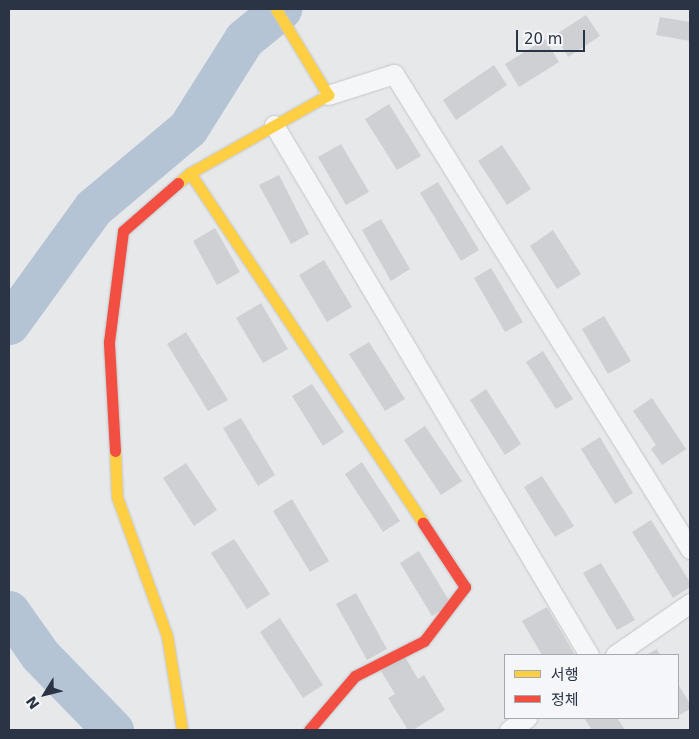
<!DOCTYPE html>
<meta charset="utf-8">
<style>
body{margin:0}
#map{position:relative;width:699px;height:739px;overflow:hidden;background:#e6e8ea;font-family:"DejaVu Sans","Noto Sans KR",sans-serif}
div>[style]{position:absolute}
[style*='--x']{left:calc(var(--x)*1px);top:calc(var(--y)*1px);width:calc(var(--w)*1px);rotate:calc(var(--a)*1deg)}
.river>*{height:41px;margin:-20.5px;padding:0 20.5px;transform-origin:20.5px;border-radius:20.5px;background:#b4c4d5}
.building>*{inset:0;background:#ced0d3}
.roads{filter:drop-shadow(0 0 1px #c4c6c8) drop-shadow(0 0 1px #c4c6c8)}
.street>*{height:19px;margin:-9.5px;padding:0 9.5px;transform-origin:9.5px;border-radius:9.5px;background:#f5f6f7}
.slow>*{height:11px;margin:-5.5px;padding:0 5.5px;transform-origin:5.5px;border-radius:5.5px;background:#ffcf43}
.jam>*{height:11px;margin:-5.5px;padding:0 5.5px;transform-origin:5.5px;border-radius:5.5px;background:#f24e42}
span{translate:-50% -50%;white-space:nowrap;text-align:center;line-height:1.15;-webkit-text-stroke:4px #f4f6f9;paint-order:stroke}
.frame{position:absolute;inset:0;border:10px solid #2b3445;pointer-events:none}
.legend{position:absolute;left:504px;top:654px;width:175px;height:65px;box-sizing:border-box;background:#f4f6f9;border:1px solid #a4a8b1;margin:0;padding:6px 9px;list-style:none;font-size:15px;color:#2b3445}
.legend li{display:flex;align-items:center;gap:10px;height:25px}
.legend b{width:25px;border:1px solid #a4a8b1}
.north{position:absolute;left:20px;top:669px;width:50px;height:50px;-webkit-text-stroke:4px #f4f6f9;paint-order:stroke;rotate:234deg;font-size:14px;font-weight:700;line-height:20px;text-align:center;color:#2b3445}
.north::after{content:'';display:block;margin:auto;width:18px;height:22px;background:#2b3445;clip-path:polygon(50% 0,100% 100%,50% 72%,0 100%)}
.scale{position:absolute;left:516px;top:30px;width:69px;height:22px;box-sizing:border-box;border:2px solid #2b3445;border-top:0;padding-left:6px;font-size:15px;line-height:18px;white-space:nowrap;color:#2b3445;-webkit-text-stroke:4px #f4f6f9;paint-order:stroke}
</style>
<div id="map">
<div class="river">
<div style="--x:9;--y:324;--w:143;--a:-54.1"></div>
<div style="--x:93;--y:208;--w:124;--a:-40.1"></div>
<div style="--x:188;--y:128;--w:105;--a:-57.8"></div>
<div style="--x:244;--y:39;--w:48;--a:-39"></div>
<div style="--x:9;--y:611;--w:54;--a:54.8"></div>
<div style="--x:40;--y:655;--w:105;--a:45.8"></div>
</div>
<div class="building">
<div style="clip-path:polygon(586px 15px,600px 36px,568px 57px,555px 35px)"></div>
<div style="clip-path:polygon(660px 17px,690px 22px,690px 41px,656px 35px)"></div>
<div style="clip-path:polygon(545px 39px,559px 62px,519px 87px,505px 64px)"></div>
<div style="clip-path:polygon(494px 65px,507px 85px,456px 120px,443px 100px)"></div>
<div style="clip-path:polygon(389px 104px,421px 156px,397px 170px,365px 119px)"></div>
<div style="clip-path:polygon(341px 144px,369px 192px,346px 205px,318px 157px)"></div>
<div style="clip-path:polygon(502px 145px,531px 189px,507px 205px,478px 161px)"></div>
<div style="clip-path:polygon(279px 175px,309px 234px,291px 244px,259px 185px)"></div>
<div style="clip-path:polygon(438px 182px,479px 250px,461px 261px,420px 193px)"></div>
<div style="clip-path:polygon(381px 219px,410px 269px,391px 281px,362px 230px)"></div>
<div style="clip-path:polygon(215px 228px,240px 272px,217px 285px,193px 241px)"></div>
<div style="clip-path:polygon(553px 230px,581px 274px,557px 289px,530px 246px)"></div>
<div style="clip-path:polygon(324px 260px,352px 307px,327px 322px,299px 275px)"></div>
<div style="clip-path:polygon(491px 268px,523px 322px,505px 332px,474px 278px)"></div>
<div style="clip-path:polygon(261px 303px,288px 349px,263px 363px,236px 318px)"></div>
<div style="clip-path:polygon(604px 316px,631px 361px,608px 374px,582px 329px)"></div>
<div style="clip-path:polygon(186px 332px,228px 400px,208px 411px,167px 344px)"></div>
<div style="clip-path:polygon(369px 342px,405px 399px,385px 411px,349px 354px)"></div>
<div style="clip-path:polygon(543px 351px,573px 399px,556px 409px,526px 362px)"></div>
<div style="clip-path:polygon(312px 384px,344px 432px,323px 446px,292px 396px)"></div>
<div style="clip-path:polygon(486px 389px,521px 444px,505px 455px,470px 400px)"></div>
<div style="clip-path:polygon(652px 398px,686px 449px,662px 465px,651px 449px,656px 445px,633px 411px)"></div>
<div style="clip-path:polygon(241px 418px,275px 475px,258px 486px,223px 428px)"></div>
<div style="clip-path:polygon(425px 426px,462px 481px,441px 495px,404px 440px)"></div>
<div style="clip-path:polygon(600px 437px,633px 493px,615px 504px,581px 449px)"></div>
<div style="clip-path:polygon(362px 462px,400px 521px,383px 532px,345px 474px)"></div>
<div style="clip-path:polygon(186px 463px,217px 510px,194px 526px,163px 478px)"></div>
<div style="clip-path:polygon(542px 476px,574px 526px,555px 537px,524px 487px)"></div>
<div style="clip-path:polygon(292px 499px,329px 561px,310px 572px,273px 511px)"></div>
<div style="clip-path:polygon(651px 520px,690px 582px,690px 587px,673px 598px,632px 532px)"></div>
<div style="clip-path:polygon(234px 539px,270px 594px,247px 609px,211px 553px)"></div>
<div style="clip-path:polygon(419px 551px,451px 604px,432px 616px,400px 563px)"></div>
<div style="clip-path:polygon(601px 563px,635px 620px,617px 630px,583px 573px)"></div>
<div style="clip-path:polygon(356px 593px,387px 649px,367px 660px,336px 604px)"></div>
<div style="clip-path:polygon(547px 607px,575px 655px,542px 655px,522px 621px)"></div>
<div style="clip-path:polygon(280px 618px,323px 685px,303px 698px,260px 632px)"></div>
<div style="clip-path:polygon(657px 649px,660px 655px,646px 655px)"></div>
<div style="clip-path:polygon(405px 657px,418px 679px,424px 675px,445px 710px,413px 730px,408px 730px,388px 698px,395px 694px,381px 671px)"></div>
<div style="clip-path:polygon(678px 684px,690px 704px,690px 709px,678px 716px)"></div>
<div style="clip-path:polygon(584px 718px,617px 718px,625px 730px,592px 730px)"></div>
</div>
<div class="roads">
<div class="street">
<div style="--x:328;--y:95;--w:69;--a:-17.7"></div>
<div style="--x:394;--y:74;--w:560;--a:58.07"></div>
<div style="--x:274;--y:125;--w:617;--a:59.28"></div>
<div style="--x:615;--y:655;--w:91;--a:-34.7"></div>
<div style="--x:509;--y:730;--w:22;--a:-34"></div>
</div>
<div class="slow">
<div style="--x:190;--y:173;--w:420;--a:56.3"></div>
<div style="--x:178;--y:183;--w:16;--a:-40"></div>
<div style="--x:190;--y:173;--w:159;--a:-29.5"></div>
<div style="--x:328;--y:95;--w:100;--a:-121.2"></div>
<div style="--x:115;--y:451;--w:46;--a:87.5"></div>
<div style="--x:117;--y:497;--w:148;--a:70.2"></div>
<div style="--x:167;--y:636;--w:95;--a:80.9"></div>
</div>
<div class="jam">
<div style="--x:115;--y:451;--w:109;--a:-93.2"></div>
<div style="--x:109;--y:342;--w:112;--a:-82.8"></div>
<div style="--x:123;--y:231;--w:73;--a:-41.1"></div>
<div style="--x:309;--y:730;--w:71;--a:-49.6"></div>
<div style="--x:355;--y:676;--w:77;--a:-26.9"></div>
<div style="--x:424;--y:641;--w:68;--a:-52.8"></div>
<div style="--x:465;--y:587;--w:77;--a:-123.3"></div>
</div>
</div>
<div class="frame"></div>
<ul class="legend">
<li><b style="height:6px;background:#ffcf43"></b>서행</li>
<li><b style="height:6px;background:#f24e42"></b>정체</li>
</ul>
<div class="north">N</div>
<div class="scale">20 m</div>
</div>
